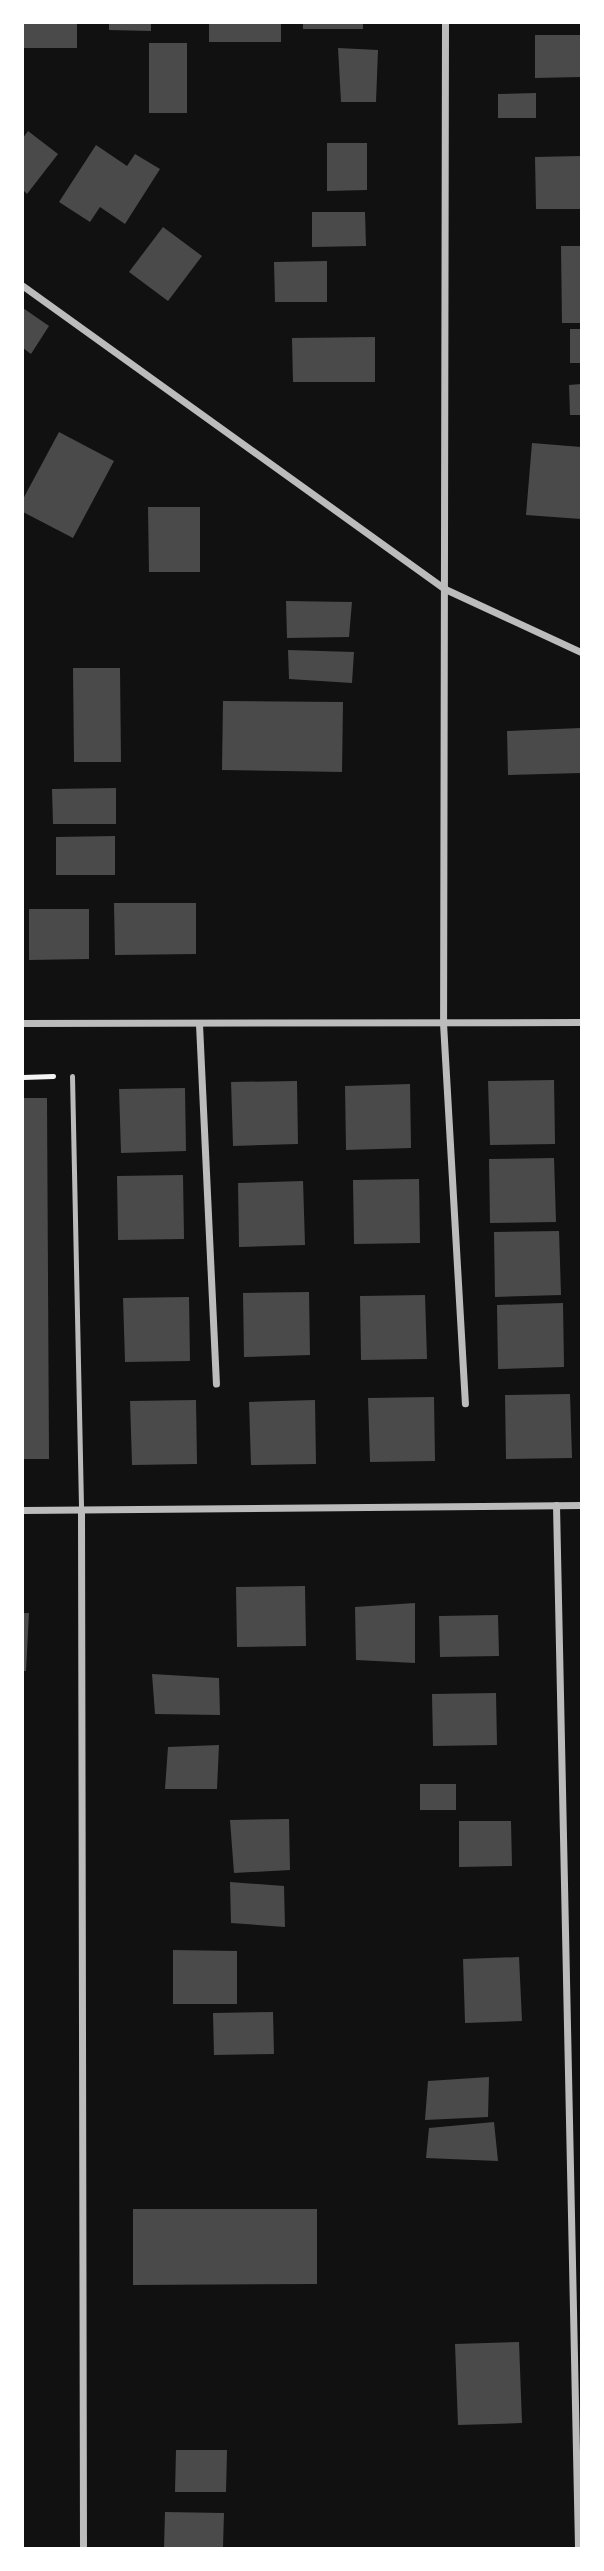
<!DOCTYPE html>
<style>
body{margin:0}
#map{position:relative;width:604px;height:2571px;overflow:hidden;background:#111;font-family:"Roboto Condensed",sans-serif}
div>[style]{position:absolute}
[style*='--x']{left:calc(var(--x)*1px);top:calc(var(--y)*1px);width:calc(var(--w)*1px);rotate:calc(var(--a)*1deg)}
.building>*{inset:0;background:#4a4a4a}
.path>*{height:4.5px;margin:-2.25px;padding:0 2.25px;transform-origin:2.25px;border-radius:2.25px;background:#f5f5f5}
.service>*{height:5px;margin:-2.5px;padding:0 2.5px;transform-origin:2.5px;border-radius:2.5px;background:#bcbcbc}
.minor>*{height:7px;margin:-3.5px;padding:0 3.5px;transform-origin:3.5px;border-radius:3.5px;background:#bcbcbc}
span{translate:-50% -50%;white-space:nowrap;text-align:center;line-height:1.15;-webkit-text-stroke:7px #fff;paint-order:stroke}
.frame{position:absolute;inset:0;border:24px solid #fff;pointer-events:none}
</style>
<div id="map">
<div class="building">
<div style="clip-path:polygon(23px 23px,77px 23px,77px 48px,23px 48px)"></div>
<div style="clip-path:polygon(109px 23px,151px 23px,151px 31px,109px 30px)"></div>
<div style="clip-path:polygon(209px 23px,281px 23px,281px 42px,209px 42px)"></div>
<div style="clip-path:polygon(303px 23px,363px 23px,363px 29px,303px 29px)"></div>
<div style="clip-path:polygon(535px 35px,581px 35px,581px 77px,535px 78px)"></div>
<div style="clip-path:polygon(149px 43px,187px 43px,187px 113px,149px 113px)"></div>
<div style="clip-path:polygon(338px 48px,378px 50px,376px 102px,341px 102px)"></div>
<div style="clip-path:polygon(536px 93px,536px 118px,498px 118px,498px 94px)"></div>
<div style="clip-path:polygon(28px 131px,58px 154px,27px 194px,23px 190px,23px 138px)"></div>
<div style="clip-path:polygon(327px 143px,367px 143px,367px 190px,327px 191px)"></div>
<div style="clip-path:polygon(96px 145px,127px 166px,135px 154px,160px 169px,125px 224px,100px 207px,90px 222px,59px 202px)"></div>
<div style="clip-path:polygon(581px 156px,581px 209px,536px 209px,535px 157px)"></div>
<div style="clip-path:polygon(312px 212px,365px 212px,366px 246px,312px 247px)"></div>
<div style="clip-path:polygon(163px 227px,202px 256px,168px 301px,129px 272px)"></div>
<div style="clip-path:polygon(561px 246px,581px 246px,581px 323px,562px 323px)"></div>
<div style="clip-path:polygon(327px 261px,327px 302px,275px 302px,274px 262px)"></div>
<div style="clip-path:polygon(23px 308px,49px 326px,31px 354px,23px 348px)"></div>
<div style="clip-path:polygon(570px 329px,581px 329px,581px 363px,570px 363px)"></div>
<div style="clip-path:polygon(375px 337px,375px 382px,293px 382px,292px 338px)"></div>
<div style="clip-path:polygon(581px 384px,581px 415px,570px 415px,569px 385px)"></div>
<div style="clip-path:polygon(59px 432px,114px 461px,73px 538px,23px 512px,23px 499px)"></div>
<div style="clip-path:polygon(532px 443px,581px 447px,581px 519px,526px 515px)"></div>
<div style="clip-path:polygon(148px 507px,200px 507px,200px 572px,149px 572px)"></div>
<div style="clip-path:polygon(286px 601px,352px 602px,349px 637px,287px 638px)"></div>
<div style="clip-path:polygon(288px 650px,354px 652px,352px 683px,289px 679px)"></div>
<div style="clip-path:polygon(73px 668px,120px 668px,121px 762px,74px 762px)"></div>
<div style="clip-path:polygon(223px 701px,343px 702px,342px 772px,222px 770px)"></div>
<div style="clip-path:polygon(581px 728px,581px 773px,508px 775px,507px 731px)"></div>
<div style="clip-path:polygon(116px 788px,116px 824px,53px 824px,52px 789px)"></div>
<div style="clip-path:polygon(115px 836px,115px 875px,56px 875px,56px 837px)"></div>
<div style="clip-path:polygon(114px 903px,196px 903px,196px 954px,115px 955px)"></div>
<div style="clip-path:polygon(29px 909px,89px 909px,89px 959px,29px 960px)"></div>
<div style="clip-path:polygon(554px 1080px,555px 1144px,490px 1145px,488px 1081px)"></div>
<div style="clip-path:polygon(297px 1081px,298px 1144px,233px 1146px,231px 1082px)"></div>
<div style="clip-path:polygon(410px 1084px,411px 1148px,346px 1150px,345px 1086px)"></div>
<div style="clip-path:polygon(185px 1088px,186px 1151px,121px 1153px,119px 1089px)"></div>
<div style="clip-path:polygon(23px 1098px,47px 1098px,49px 1459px,23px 1459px)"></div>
<div style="clip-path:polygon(554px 1158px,556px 1222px,490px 1223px,489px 1159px)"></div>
<div style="clip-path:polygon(183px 1175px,184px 1239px,118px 1240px,117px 1176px)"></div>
<div style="clip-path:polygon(419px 1179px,420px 1243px,354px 1244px,353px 1180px)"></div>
<div style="clip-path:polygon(303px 1181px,305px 1245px,239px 1247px,238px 1183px)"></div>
<div style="clip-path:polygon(559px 1231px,561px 1295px,495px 1297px,494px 1232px)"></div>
<div style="clip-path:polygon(309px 1292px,310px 1355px,244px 1357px,243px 1293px)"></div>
<div style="clip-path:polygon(425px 1295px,427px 1359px,361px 1360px,360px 1296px)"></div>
<div style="clip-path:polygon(189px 1297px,190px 1361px,125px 1362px,123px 1298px)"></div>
<div style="clip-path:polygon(563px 1303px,564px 1367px,498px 1369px,497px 1305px)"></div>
<div style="clip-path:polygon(570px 1394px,572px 1458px,506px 1459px,505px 1395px)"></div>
<div style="clip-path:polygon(434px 1397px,435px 1461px,370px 1462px,368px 1398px)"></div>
<div style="clip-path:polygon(196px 1400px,197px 1464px,132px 1465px,130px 1401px)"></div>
<div style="clip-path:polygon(315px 1400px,316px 1464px,251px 1465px,249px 1402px)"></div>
<div style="clip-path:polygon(305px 1586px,306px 1646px,237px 1647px,236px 1587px)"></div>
<div style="clip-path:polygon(415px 1603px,415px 1663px,356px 1660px,355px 1607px)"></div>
<div style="clip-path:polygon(23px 1613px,29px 1613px,26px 1671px,23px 1671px)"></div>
<div style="clip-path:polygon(498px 1615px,499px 1656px,440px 1657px,439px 1616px)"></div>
<div style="clip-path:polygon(152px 1674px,219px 1678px,220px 1715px,155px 1714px)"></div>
<div style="clip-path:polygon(496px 1693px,497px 1745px,433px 1746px,432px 1694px)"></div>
<div style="clip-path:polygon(219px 1745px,217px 1789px,165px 1789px,168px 1747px)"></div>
<div style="clip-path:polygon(420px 1784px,456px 1784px,456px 1810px,420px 1810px)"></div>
<div style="clip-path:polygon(289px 1819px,290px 1870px,234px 1873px,230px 1820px)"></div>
<div style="clip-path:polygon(459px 1821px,511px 1821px,512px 1866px,459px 1867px)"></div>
<div style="clip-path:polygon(230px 1882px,284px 1886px,285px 1927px,231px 1923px)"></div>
<div style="clip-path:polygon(173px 1950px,237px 1951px,237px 2004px,173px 2004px)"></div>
<div style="clip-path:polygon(519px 1957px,522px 2021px,465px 2023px,463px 1959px)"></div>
<div style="clip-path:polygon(273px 2012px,274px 2054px,214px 2055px,213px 2013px)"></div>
<div style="clip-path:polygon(489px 2077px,488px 2117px,425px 2120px,428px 2081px)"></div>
<div style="clip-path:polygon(494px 2122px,498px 2161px,426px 2158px,429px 2128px)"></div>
<div style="clip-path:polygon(133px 2209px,317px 2209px,317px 2284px,133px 2285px)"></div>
<div style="clip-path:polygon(519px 2342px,522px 2423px,458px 2425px,455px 2344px)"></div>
<div style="clip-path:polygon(176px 2450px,227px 2450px,226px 2492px,175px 2492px)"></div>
<div style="clip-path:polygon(165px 2512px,224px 2513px,223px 2548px,164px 2548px)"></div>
</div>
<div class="path">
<div style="--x:23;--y:1077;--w:30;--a:-2"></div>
</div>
<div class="service">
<div style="--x:72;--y:1076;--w:434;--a:88.8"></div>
</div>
<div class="minor">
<div style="--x:445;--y:23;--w:1000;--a:90.11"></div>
<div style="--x:443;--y:1023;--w:381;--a:86.7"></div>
<div style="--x:23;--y:286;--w:520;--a:35.68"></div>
<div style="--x:445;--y:589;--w:150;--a:24.9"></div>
<div style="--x:23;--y:1023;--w:558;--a:-0.1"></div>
<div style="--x:199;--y:1024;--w:360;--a:87.3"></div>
<div style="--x:556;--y:1505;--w:1043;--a:88.79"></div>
<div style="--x:23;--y:1510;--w:558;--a:-0.51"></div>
<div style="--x:81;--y:1510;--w:1038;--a:89.89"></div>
</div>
<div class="frame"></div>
</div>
